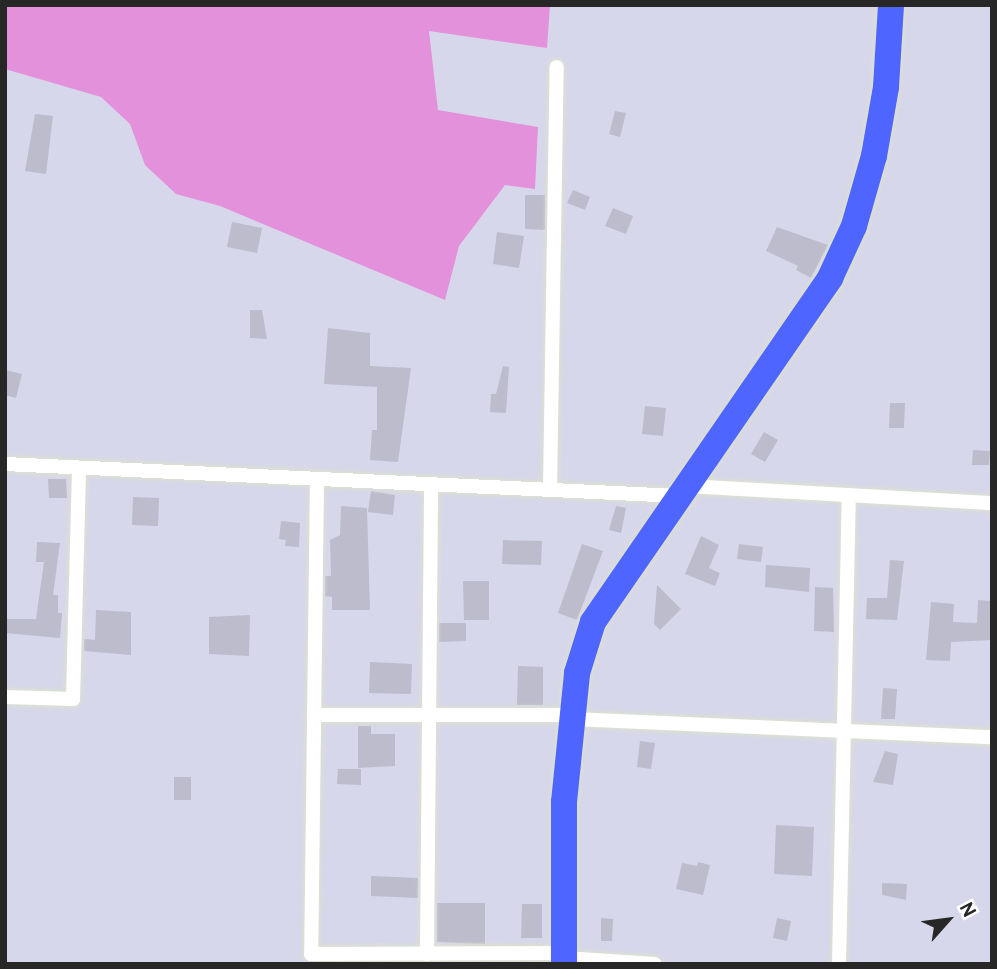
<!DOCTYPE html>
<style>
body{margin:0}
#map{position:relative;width:997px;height:969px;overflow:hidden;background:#d7d7eb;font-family:Overpass,sans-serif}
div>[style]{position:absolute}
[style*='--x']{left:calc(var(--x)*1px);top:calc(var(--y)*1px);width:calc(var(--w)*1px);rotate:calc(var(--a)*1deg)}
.green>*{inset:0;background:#e491dc}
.building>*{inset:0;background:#bdbccc}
.roads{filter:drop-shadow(0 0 2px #dce1cd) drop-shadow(0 0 2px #dce1cd)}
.street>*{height:14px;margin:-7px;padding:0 7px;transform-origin:7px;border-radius:7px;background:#fff}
.highway>*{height:26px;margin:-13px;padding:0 13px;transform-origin:13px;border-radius:13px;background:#4e65ff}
span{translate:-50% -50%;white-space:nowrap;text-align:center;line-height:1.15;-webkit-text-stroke:7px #fff;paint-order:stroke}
.frame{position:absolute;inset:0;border:7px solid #272727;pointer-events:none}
.north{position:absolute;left:913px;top:885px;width:70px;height:70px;-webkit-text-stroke:5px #fff;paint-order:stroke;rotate:62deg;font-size:19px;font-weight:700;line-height:28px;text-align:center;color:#272727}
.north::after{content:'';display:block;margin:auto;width:24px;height:32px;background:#272727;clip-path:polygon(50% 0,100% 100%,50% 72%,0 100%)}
</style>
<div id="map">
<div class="green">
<div style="clip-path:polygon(5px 5px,550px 5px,547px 48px,429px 31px,438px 110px,538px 127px,535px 189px,505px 185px,459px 246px,445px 300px,220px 206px,176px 194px,145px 165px,130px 124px,101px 97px,5px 69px)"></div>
</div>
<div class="building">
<div style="clip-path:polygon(615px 111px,626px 113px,620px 137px,609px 134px)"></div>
<div style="clip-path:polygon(35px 114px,53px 116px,46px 174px,25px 171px)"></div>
<div style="clip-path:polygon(573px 190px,590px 197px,585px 210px,567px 203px)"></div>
<div style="clip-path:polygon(525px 195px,545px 195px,545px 230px,525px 229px)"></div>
<div style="clip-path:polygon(613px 208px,633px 216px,626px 234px,605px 226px)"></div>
<div style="clip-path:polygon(232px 222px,262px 228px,257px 253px,227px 247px)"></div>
<div style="clip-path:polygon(777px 227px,828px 245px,811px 278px,796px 270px,798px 266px,766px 251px)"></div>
<div style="clip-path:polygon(497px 232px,524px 236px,519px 268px,493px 264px)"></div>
<div style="clip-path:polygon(250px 310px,262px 310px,267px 339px,250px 338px)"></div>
<div style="clip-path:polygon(328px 328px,370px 333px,370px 366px,411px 368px,398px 462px,370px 460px,372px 430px,377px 430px,377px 387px,324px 384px)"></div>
<div style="clip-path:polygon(503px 366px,509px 367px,506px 413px,490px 412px,491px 394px,496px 394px)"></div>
<div style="clip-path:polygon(5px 370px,22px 374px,16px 398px,5px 395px)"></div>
<div style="clip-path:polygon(890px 403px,905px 403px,904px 428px,889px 428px)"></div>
<div style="clip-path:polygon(645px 406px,666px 408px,663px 436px,642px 434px)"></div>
<div style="clip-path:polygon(764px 432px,778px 440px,765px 462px,751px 454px)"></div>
<div style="clip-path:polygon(973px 450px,990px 451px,989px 465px,972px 465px)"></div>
<div style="clip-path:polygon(48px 479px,66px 479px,67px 498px,49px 498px)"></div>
<div style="clip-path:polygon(371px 491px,395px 495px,393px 515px,368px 512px)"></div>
<div style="clip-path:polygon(133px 497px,159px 498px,158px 526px,132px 525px)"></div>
<div style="clip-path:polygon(341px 506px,367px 508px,370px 610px,332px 610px,332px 597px,325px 596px,325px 576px,331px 576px,330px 540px,340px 535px)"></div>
<div style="clip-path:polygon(616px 506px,626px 508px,621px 533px,609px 530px)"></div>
<div style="clip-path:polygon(281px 521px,300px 523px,299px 547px,285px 546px,286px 540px,279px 539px)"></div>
<div style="clip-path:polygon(701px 536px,719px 545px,709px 568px,720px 573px,715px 586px,685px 574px)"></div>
<div style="clip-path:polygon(503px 540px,542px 541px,541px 565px,502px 564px)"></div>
<div style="clip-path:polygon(37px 542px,60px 543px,53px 595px,58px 595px,58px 613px,62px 613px,60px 638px,5px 633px,5px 619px,36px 619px,44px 562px,36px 562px)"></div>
<div style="clip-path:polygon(582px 544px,603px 551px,577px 620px,558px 613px)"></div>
<div style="clip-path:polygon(739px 544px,763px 547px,761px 562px,737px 559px)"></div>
<div style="clip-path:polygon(890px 560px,904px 561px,897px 620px,866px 619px,867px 598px,887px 598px)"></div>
<div style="clip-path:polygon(766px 565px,810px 568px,809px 592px,765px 587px)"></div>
<div style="clip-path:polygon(463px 581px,489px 581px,489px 620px,464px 620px)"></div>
<div style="clip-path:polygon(657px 585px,681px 609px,660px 630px,654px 624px)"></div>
<div style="clip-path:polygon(815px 587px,833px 588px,834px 632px,814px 631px)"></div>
<div style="clip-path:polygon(978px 600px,992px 601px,992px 640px,951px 642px,950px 661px,926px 660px,931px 602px,954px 604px,953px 622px,977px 623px)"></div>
<div style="clip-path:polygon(96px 610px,131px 612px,131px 655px,84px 651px,84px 639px,95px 640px)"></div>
<div style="clip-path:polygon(250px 615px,249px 656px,209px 654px,209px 617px)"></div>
<div style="clip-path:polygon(439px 623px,466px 623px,466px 641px,439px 642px)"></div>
<div style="clip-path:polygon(370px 662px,412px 664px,411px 694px,369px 693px)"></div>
<div style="clip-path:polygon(518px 666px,543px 667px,543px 705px,517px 705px)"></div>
<div style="clip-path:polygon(883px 688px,897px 689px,895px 719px,881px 719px)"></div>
<div style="clip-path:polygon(358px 726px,371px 726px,371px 734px,395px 734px,395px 766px,358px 768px)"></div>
<div style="clip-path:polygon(640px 741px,655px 743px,651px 769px,637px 767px)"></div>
<div style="clip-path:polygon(885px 751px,898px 754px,893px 785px,873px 782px)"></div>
<div style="clip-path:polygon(338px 769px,361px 769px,361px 785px,337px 784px)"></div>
<div style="clip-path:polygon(174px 777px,191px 777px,191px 800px,174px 800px)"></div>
<div style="clip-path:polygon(776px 825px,814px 827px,812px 876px,774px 874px)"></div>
<div style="clip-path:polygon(698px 862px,710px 865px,703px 895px,676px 889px,682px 863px,697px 866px)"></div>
<div style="clip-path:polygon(371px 876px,418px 878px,418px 898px,371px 896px)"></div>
<div style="clip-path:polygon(882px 883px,907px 884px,906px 900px,882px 895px)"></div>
<div style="clip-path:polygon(437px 903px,485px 903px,485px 944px,437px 942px)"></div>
<div style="clip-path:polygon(522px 904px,542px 904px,542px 938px,521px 938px)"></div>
<div style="clip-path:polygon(601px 918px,613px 919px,612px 941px,601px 941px)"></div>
<div style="clip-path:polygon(777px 918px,791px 921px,787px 941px,773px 938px)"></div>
</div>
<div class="roads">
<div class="street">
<div style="--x:5;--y:464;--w:674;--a:2.72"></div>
<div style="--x:317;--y:479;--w:475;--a:90.7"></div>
<div style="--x:311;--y:954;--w:253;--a:-0.2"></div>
<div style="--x:685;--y:486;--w:307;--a:3.2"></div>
<div style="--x:550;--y:490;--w:423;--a:-89.1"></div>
<div style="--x:5;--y:697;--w:68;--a:1.7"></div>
<div style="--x:73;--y:699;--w:231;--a:-88.5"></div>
<div style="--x:314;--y:715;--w:258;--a:0"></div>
<div style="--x:572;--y:719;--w:420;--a:2.5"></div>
<div style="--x:427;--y:954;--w:470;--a:-89.5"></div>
<div style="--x:564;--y:958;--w:91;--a:3.8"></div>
<div style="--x:839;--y:964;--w:469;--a:-88.8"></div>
</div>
<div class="highway">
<div style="--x:564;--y:964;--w:162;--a:-90"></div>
<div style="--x:564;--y:802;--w:130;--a:-84.2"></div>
<div style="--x:577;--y:673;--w:53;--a:-72.6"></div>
<div style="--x:593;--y:622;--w:418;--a:-55.4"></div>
<div style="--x:830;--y:278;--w:57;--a:-65.2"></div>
<div style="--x:854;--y:226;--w:73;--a:-74.1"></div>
<div style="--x:874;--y:156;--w:70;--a:-80.1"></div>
<div style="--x:886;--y:87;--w:82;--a:-86.5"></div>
</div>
</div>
<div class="frame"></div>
<div class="north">N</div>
</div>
